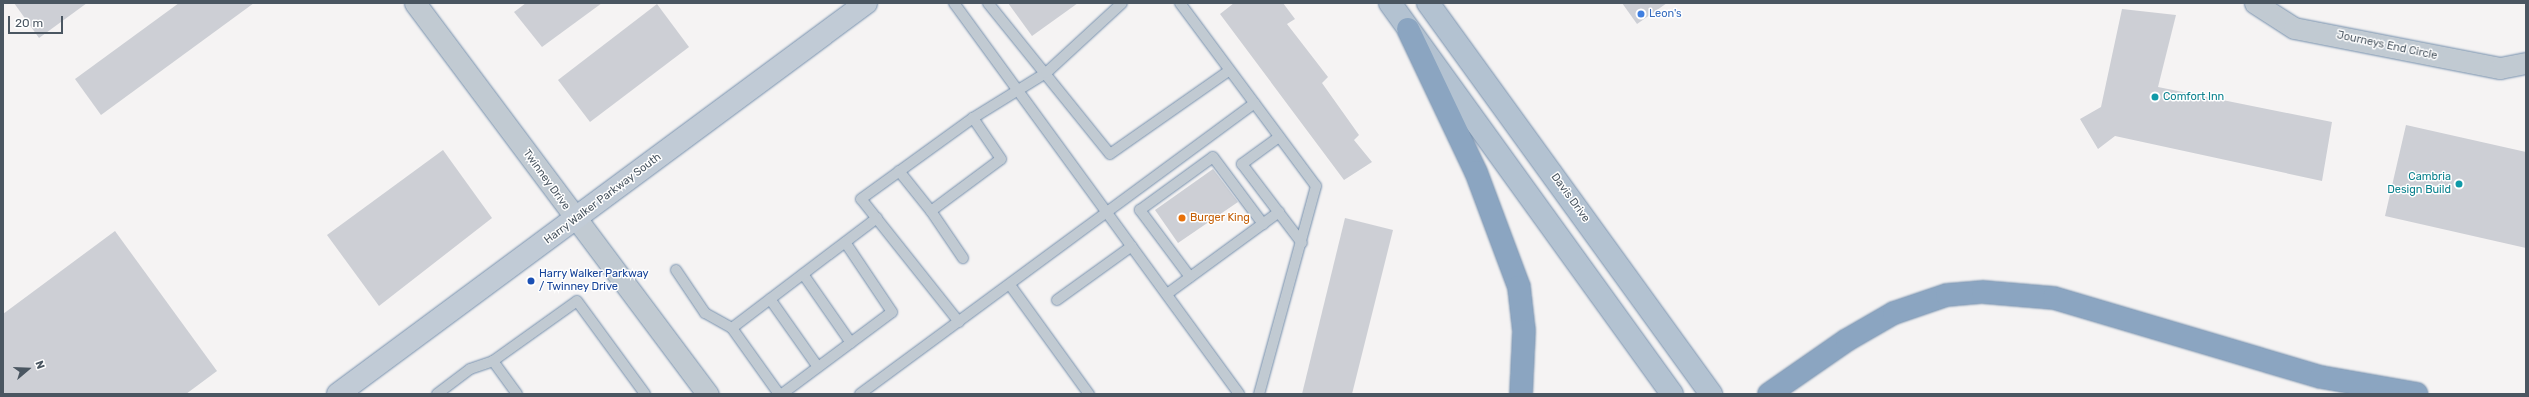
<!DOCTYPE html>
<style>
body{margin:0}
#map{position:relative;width:2529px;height:397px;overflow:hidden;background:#f5f3f3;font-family:Rubik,sans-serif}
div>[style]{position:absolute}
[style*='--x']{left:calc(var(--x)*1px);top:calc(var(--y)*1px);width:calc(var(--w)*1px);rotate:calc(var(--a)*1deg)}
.building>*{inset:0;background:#cdcfd5}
.roads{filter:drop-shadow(0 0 1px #7690ad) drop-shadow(0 0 1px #7690ad)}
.lane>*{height:10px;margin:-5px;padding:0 5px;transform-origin:5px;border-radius:5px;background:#c1cad2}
.street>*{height:21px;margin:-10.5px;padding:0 10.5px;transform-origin:10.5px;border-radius:10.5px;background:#c1cad2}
.secondary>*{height:22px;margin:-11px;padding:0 11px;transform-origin:11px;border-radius:11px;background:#c1cbd6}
.primary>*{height:22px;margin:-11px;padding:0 11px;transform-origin:11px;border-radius:11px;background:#b3c2d1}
.highway>*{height:22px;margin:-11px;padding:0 11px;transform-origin:11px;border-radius:11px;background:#8ba5c1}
.dots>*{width:11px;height:11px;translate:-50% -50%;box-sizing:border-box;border:2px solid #fff;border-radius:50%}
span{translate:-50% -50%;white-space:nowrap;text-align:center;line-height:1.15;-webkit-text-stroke:3px #fff;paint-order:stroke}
.shop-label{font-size:11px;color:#366cbe}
.left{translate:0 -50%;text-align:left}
.street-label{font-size:11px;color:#4a5661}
.culture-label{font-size:11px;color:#0d838f}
.right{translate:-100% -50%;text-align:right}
.food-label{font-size:11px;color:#c56008}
.transit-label{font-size:11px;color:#164399}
.frame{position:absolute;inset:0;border:4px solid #4a5661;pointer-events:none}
.north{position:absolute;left:8px;top:349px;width:40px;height:40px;-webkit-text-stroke:3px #fff;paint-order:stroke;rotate:71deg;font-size:11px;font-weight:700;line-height:16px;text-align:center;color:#4a5661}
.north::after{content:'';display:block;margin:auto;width:14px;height:18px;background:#4a5661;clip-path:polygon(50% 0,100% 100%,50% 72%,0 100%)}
.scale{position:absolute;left:8px;top:16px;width:55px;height:18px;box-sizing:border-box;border:2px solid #4a5661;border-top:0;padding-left:5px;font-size:12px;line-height:14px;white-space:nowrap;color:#4a5661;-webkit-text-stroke:3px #fff;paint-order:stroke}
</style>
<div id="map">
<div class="building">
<div style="clip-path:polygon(14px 3px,87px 3px,39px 38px)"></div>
<div style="clip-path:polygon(179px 3px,254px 3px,101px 115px,75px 79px)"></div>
<div style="clip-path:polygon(526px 3px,602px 3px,542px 47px,514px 12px)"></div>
<div style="clip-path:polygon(1008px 3px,1078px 3px,1032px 36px)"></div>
<div style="clip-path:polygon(1234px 3px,1283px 3px,1295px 19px,1287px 24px,1328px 77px,1322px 83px,1359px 135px,1354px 140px,1372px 162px,1344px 180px,1220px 14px)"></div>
<div style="clip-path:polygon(1622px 3px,1667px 3px,1637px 24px)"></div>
<div style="clip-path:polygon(657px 4px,689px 47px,590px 122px,558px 80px)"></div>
<div style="clip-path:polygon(2122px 9px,2176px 15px,2158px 87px,2332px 122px,2322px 181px,2115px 136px,2098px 149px,2080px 119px,2101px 107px)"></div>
<div style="clip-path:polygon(2406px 125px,2526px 152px,2526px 248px,2385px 216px)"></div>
<div style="clip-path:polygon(443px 150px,492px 218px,379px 306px,327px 235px)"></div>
<div style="clip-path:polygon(1213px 169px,1238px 202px,1178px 243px,1155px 210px)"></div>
<div style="clip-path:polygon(1345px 218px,1393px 230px,1352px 394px,1302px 394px)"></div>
<div style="clip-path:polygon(115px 231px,217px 371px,186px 394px,3px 394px,3px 314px)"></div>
</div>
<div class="roads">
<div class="lane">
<div style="--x:954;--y:3;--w:484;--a:53.9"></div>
<div style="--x:988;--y:3;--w:194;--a:51.1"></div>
<div style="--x:1110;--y:154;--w:146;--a:-35"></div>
<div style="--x:1180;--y:3;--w:228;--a:53.4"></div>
<div style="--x:1316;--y:186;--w:216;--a:105.3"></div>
<div style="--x:1279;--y:137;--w:46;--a:143.9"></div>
<div style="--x:1242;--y:164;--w:99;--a:52.8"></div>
<div style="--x:899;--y:171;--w:51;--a:51.3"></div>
<div style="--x:931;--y:211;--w:87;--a:-36.6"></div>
<div style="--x:1001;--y:159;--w:50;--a:-124.3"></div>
<div style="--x:931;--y:211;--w:57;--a:55.8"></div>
<div style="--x:676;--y:270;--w:52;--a:56"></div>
<div style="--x:705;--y:313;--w:31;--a:29"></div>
<div style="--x:803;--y:274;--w:84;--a:55.2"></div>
<div style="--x:1190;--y:277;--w:84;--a:-126.7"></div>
<div style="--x:1140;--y:210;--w:90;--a:-36"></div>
<div style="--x:1213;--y:157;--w:84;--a:53.3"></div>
<div style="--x:1010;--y:285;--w:135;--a:54.1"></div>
<div style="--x:1167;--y:294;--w:139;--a:-36.2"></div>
<div style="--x:770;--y:299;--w:83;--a:54.8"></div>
<div style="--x:1057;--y:300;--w:92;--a:-35.8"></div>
<div style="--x:959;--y:322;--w:157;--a:-128.5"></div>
<div style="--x:861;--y:199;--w:138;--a:-35.9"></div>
<div style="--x:973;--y:118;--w:86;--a:-31.7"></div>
<div style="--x:1046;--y:73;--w:103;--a:-42.6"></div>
<div style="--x:437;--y:394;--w:41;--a:-37.1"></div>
<div style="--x:470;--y:369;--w:24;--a:-19"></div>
<div style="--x:517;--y:394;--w:41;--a:-126"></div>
<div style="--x:493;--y:361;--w:103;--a:-35.5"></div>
<div style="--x:577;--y:301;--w:115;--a:53.8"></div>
<div style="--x:779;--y:394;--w:81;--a:-125.5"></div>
<div style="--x:732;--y:328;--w:182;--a:-37.2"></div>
<div style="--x:782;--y:394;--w:137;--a:-36.7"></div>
<div style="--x:892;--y:312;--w:84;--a:-123.9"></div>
<div style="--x:860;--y:394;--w:490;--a:-36.4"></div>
</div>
<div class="street">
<div style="--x:415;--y:3;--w:489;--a:53.2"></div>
<div style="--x:2255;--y:3;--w:46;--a:32.7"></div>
<div style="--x:2294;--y:28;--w:210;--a:11"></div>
<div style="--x:2500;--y:68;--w:26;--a:-11"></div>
</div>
<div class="secondary">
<div style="--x:338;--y:394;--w:657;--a:-36.52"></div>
</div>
<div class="primary">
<div style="--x:1390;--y:3;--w:482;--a:54.2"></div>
<div style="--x:1428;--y:3;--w:483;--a:54.1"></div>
</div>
<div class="highway">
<div style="--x:1408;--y:29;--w:158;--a:64.6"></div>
<div style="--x:1476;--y:172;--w:123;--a:69.5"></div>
<div style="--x:1519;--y:287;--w:44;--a:83.5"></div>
<div style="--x:1524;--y:331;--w:63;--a:92.7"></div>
<div style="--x:1769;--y:394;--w:95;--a:-34.7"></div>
<div style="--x:1847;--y:340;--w:54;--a:-29.9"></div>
<div style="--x:1894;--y:313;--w:56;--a:-18.8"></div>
<div style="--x:1947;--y:295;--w:36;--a:-5"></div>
<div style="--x:1983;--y:292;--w:71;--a:4.8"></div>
<div style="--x:2054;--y:298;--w:278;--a:16.5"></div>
<div style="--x:2321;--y:377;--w:97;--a:10"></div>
</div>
</div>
<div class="dots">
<div style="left:1641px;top:14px;background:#3f7fe0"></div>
<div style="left:2155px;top:97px;background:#0f9aa8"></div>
<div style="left:2459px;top:184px;background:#0f9aa8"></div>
<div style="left:1182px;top:218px;background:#e8710a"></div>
<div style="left:531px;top:281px;background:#1a4fb4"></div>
</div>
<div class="shop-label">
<span class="left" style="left:1649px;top:14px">Leon's</span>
</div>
<div class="street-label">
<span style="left:2387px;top:46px;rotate:12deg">Journeys End Circle</span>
<span style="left:546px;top:180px;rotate:54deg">Twinney Drive</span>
<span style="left:1570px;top:198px;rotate:54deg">Davis Drive</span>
<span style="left:603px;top:199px;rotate:-37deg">Harry Walker Parkway South</span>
</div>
<div class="culture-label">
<span class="left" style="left:2163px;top:97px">Comfort Inn</span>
<span class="right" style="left:2451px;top:184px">Cambria<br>Design Build</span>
</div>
<div class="food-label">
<span class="left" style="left:1190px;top:218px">Burger King</span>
</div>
<div class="transit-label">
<span class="left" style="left:539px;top:281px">Harry Walker Parkway<br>/ Twinney Drive</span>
</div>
<div class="frame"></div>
<div class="north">N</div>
<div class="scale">20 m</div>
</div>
